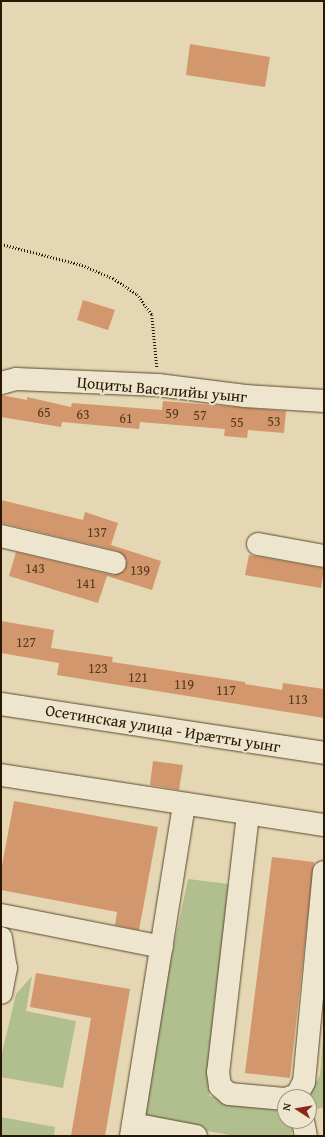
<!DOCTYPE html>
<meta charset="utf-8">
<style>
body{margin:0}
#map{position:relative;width:325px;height:1137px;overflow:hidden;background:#e5d7b3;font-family:"Gentium Book Plus",serif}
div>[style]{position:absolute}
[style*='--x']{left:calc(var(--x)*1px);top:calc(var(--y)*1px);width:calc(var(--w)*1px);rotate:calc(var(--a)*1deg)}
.green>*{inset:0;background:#b1bf8f}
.building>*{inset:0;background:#d2976d}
.path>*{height:2.5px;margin-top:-1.25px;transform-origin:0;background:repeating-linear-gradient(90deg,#2a1802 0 1px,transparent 0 3px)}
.roads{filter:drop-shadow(0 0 1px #59482e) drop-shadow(0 0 1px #59482e)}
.minor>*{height:22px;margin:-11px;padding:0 11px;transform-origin:11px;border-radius:11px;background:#eee5ce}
span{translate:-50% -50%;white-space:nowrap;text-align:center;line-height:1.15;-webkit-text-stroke:4px #eee5ce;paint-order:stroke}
.number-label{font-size:14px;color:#54381d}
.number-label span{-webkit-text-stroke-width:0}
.street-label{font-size:16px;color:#2a1802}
.frame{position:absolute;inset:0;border:2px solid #2a1802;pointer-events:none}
.north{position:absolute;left:277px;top:1089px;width:40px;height:40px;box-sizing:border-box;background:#eee5ce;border:1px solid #a0937c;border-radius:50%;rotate:282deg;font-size:11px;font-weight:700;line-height:16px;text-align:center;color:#2a1802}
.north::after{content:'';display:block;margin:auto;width:14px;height:18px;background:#8f2418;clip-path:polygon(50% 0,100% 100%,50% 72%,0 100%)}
</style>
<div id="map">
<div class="green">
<div style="clip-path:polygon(188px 879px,229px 884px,209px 1096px,285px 1109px,285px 1121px,294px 1121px,291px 1136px,235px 1136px,149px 1120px,139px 1107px)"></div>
<div style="clip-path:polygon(32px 976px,26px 1011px,76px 1021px,63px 1088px,1px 1077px,1px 1057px,16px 994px)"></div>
<div style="clip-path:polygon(324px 1025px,324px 1108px,314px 1109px,309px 1106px,307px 1097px,310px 1085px,317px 1081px,320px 1075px)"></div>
<div style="clip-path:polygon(1px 1117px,55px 1127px,54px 1136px,1px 1136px)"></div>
</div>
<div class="building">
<div style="clip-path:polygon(190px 44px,270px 57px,265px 87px,186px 75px)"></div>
<div style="clip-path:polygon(83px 300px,115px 310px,108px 330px,77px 320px)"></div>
<div style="clip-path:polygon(1px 395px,27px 400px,27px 397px,71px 407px,72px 403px,162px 410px,163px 401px,286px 411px,284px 433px,248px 430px,247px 438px,224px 436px,225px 429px,140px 422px,139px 429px,62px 422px,61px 427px,1px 417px)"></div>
<div style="clip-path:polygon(1px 500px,83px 520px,85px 512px,118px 523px,111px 545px,161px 561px,152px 590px,107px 576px,98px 603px,9px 576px,16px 552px,113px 575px,124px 571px,127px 560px,118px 551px,1px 523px)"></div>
<div style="clip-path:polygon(249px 555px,324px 568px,321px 588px,245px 575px)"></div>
<div style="clip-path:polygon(1px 621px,54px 630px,51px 648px,113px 657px,112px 662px,245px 682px,245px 684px,282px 690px,283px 683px,324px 689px,324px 718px,57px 675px,59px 663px,1px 653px)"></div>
<div style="clip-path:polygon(153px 761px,183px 765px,179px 790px,150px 785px)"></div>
<div style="clip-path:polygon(14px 801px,158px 827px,139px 930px,115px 925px,117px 912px,1px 890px,1px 871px)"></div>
<div style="clip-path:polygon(272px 857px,314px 862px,290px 1078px,245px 1073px)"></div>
<div style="clip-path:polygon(36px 973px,130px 989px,105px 1136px,71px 1136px,91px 1018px,30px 1007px)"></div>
</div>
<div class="path">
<div style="--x:1;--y:244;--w:84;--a:14.5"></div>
<div style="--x:82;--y:265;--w:34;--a:23"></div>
<div style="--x:113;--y:278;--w:29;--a:34"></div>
<div style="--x:137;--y:294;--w:26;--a:54"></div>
<div style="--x:152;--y:315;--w:52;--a:84.5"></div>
</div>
<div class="roads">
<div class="minor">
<div style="--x:1;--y:383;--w:16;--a:-15"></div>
<div style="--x:16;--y:379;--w:142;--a:2.4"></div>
<div style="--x:158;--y:385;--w:88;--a:7.2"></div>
<div style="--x:245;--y:396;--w:79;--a:3.6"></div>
<div style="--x:1;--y:536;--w:117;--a:13.3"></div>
<div style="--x:258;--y:544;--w:67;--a:10.3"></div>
<div style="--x:1;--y:704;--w:327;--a:8.6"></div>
<div style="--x:1;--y:775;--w:327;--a:8.8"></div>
<div style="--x:248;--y:814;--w:260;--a:96.6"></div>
<div style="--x:218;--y:1072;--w:14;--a:82"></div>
<div style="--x:220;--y:1086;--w:12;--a:42"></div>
<div style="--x:229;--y:1094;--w:56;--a:5.1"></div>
<div style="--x:1;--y:915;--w:164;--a:11.2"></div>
<div style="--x:1;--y:938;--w:30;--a:81"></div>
<div style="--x:6;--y:968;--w:25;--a:101"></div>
<div style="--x:291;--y:1097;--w:6;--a:-18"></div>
<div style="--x:297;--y:1095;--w:15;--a:-62"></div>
<div style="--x:304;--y:1082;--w:211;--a:-84.6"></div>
<div style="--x:303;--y:1121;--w:15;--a:79"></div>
<div style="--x:133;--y:1124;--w:64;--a:10.8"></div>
<div style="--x:131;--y:1136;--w:336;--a:-80.9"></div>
</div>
</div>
<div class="number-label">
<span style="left:44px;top:412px">65</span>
<span style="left:172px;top:413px">59</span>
<span style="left:83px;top:414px">63</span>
<span style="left:200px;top:415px">57</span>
<span style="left:126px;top:418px">61</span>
<span style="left:274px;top:421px">53</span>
<span style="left:237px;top:422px">55</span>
<span style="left:97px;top:532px">137</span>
<span style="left:35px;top:568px">143</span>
<span style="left:140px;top:570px">139</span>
<span style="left:86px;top:583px">141</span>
<span style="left:26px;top:642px">127</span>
<span style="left:98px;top:668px">123</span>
<span style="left:138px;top:677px">121</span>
<span style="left:184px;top:684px">119</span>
<span style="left:226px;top:690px">117</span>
<span style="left:298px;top:699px">113</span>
</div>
<div class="street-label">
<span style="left:162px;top:389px;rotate:5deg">Цоциты Василийы уынг</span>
<span style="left:163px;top:728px;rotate:9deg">Осетинская улица - Ирæтты уынг</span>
</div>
<div class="frame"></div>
<div class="north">N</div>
</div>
